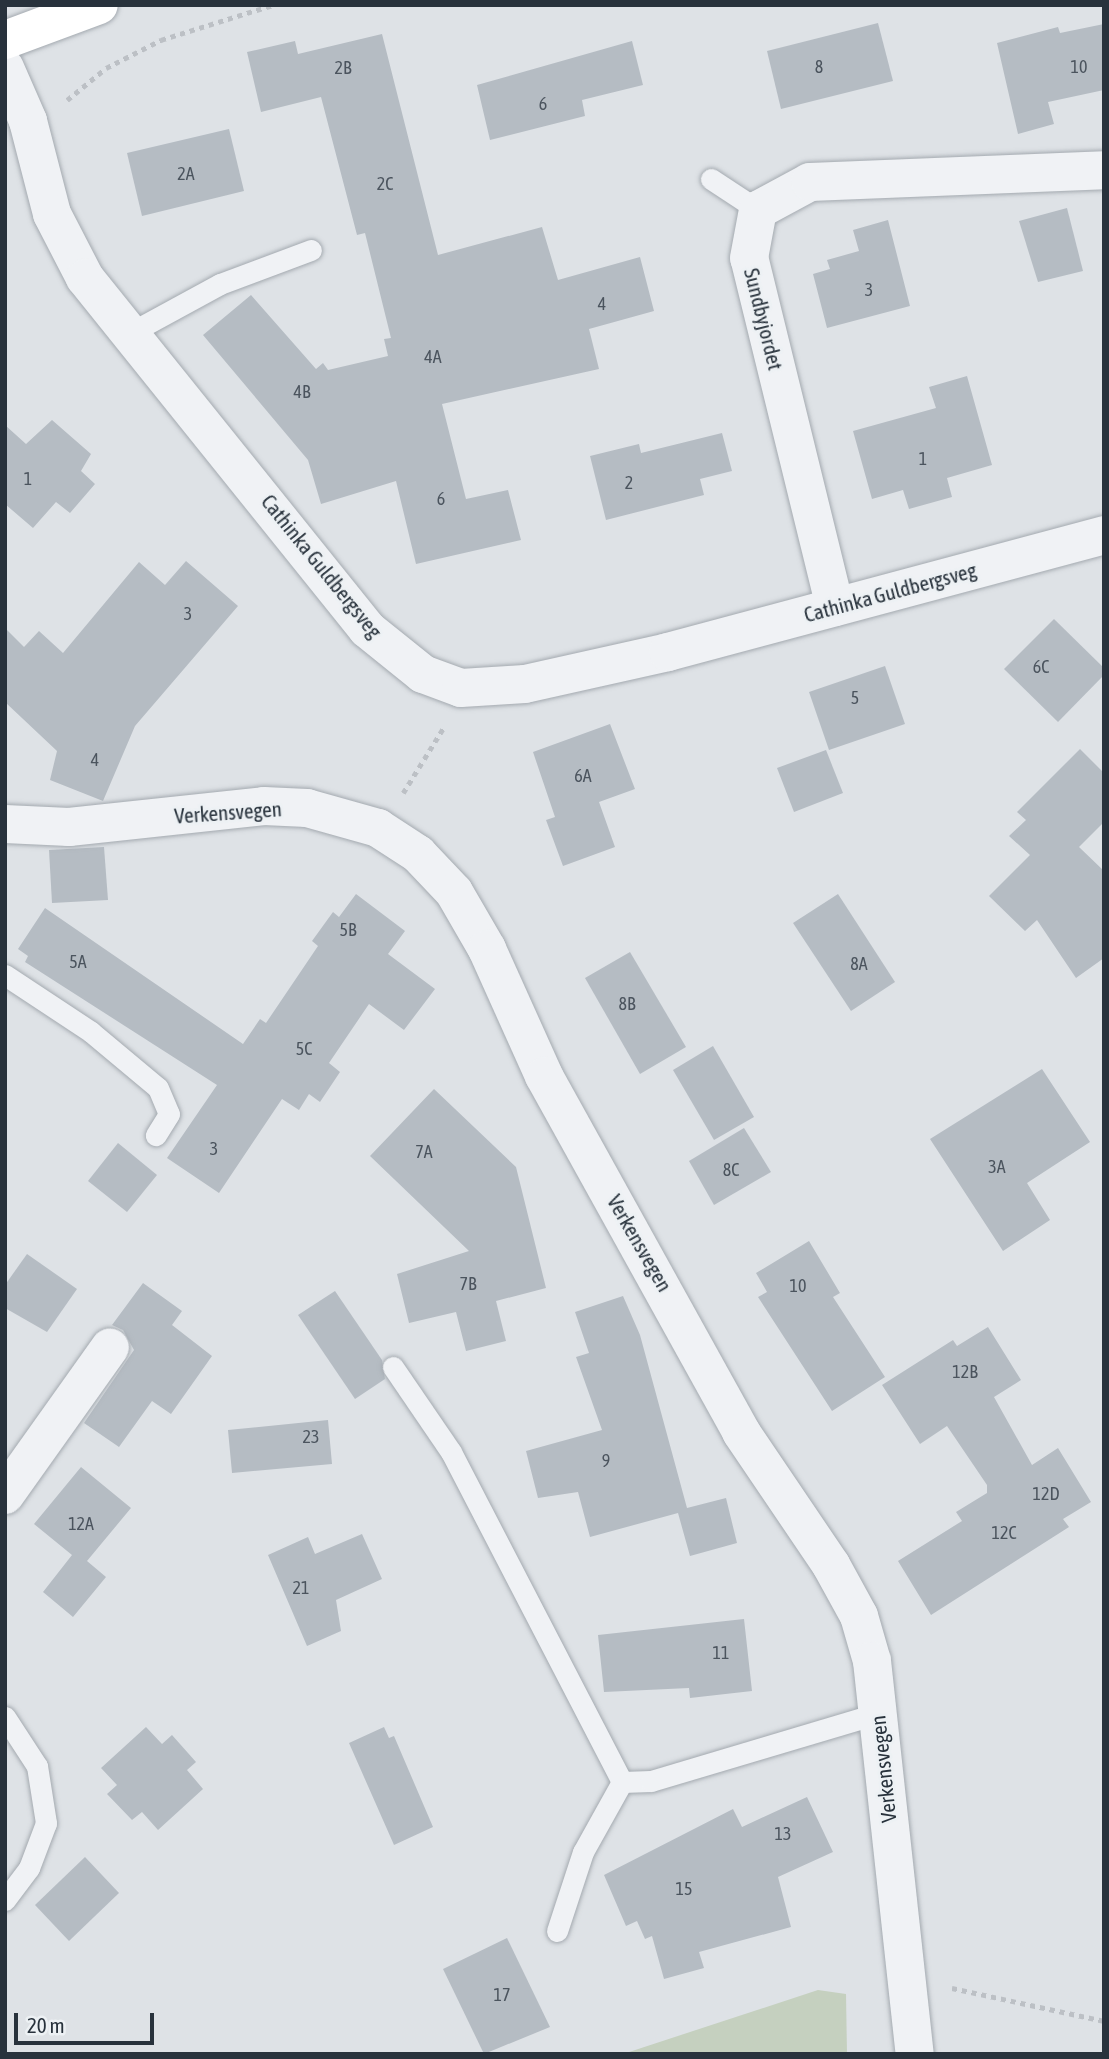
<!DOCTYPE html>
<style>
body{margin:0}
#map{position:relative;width:1109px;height:2059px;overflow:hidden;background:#dee2e6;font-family:"Asap Condensed",sans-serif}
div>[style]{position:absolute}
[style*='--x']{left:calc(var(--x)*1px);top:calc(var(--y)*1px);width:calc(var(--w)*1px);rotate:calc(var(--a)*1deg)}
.green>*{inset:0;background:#c5d0bf}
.building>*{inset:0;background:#b5bcc3}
.path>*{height:4.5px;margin-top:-2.25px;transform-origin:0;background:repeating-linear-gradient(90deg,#bcc0c5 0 5px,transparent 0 10px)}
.roads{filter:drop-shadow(0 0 2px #a4aab0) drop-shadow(0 0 2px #a4aab0)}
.service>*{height:21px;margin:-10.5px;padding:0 10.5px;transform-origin:10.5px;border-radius:10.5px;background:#f0f2f5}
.minor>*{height:38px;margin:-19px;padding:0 19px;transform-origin:19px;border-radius:19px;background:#f0f2f5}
.secondary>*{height:38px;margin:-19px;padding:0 19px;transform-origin:19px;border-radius:19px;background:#fff}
span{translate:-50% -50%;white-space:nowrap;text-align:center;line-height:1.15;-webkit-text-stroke:6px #edf1f4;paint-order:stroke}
.number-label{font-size:18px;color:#4b545e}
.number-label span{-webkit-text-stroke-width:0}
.street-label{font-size:21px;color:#28323c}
.frame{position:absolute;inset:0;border:7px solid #28323c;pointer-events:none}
.scale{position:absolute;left:14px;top:2013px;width:140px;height:32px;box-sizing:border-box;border:4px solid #28323c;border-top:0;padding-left:9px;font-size:21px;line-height:24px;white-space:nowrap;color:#28323c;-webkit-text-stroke:5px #edf1f4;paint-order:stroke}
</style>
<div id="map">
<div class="green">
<div style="clip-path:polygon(818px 1990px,846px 1994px,847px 2054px,623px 2054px)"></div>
</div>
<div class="building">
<div style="clip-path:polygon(878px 23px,893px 81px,781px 109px,767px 51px)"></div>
<div style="clip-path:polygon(1104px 24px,1104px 90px,1048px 102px,1054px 124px,1018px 134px,997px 43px,1058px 27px,1060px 33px)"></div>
<div style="clip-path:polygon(382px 34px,438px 255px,542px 227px,558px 280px,640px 257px,654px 311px,589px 329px,599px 369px,442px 404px,466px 499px,508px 490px,521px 540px,416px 564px,396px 481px,321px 504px,308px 460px,203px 335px,251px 295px,316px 369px,323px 363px,328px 370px,388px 356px,384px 339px,391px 338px,365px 233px,357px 235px,321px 97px,261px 112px,247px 52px,295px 41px,298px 54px)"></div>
<div style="clip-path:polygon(632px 41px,643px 85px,582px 100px,585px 116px,490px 140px,477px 85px)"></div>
<div style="clip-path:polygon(229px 129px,244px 191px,142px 216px,127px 153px)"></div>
<div style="clip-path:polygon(1067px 208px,1083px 271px,1038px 282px,1019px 221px)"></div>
<div style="clip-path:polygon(888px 220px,910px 306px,827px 328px,813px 274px,830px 269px,827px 260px,859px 251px,853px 230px)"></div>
<div style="clip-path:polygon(967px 376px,992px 465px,947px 478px,952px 497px,909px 509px,903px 490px,872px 499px,853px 431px,936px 408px,929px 387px)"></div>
<div style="clip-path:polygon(52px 420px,91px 454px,81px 471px,95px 484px,70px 513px,56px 502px,33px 528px,5px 504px,5px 425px,26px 444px)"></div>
<div style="clip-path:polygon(722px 433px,732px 471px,700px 479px,704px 495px,606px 520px,590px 456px,639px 444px,641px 453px)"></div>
<div style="clip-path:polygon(186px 561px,238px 606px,135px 726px,103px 801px,50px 780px,57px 751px,5px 702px,5px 628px,24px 647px,39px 631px,63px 653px,139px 562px,165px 585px)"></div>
<div style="clip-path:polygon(1054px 619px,1104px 668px,1104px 675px,1058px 722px,1004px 669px)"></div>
<div style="clip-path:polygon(885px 666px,905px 724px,829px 750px,809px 692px)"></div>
<div style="clip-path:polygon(610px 724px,635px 789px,599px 802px,615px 847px,563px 866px,546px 820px,555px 817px,533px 752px)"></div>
<div style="clip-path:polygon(1080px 749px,1104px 773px,1104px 822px,1079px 847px,1104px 871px,1104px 958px,1076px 978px,1037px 920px,1025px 931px,989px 896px,1030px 855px,1009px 836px,1026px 820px,1017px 812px)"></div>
<div style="clip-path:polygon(826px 750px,843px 793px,794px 812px,777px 768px)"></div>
<div style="clip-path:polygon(104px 847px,108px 900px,52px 903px,49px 850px)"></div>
<div style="clip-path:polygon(356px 894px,405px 931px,388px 954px,435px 989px,404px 1030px,369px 1004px,329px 1063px,340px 1072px,320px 1102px,309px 1094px,299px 1110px,282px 1099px,219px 1193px,167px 1158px,217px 1085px,25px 962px,28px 956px,18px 949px,45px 908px,243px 1044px,260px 1019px,266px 1023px,318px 946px,312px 941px,333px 912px,339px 917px)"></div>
<div style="clip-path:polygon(838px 894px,895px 982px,851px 1011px,793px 923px)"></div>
<div style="clip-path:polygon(630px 952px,686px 1047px,640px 1074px,585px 978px)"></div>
<div style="clip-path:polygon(713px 1046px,754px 1117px,714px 1140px,673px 1070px)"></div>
<div style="clip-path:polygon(1042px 1069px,1090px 1142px,1027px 1183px,1050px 1220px,1003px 1251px,930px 1139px)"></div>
<div style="clip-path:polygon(434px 1089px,516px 1167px,546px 1288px,496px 1301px,506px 1341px,466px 1351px,456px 1312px,409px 1323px,397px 1274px,469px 1251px,370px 1156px)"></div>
<div style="clip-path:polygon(744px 1128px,771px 1172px,714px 1205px,689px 1161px)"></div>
<div style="clip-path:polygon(118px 1143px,157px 1175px,127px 1212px,88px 1181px)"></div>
<div style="clip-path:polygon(809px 1241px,840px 1293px,833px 1297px,885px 1377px,832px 1411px,758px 1297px,767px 1292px,756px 1273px)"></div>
<div style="clip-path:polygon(27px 1254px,77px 1289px,47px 1332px,5px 1308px,5px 1285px)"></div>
<div style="clip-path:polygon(143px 1283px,182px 1311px,172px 1325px,212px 1356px,171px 1414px,152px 1401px,119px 1447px,84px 1423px,134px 1350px,123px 1330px,112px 1325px)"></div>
<div style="clip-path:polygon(335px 1291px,382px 1360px,385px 1379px,355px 1399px,298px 1315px)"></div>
<div style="clip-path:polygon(623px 1296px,640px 1335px,687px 1508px,726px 1498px,737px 1543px,690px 1556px,678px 1513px,590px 1537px,578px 1492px,538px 1498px,526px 1451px,602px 1430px,576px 1357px,589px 1353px,575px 1312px)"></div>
<div style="clip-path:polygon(988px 1327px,1021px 1380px,994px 1397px,1032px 1465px,1058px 1448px,1091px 1502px,1063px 1519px,1069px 1527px,931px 1615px,898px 1561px,962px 1521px,956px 1512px,987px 1493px,987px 1485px,947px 1426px,920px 1444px,882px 1385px,953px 1340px,957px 1346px)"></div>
<div style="clip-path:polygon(328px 1420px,332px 1464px,232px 1473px,228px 1430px)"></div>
<div style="clip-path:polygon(81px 1467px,131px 1508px,87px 1561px,106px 1577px,73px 1617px,43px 1592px,72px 1555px,34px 1524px)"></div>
<div style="clip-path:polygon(362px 1534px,382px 1579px,336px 1600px,341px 1631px,307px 1646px,268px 1555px,308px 1537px,315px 1554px)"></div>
<div style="clip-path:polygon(744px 1619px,752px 1691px,690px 1698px,689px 1688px,604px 1692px,598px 1635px)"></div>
<div style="clip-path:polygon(146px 1727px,162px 1744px,172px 1735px,196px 1762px,187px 1770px,203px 1789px,158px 1830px,142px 1812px,132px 1820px,107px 1794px,117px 1785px,101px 1768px)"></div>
<div style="clip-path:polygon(384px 1727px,389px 1738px,394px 1736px,433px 1827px,394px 1845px,349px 1743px)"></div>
<div style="clip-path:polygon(807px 1797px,833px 1852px,778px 1877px,791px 1927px,699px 1952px,704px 1968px,664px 1979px,652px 1936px,645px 1939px,637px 1921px,626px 1926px,604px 1875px,733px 1809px,742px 1827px)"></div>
<div style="clip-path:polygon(85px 1857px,119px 1893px,69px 1941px,35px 1905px)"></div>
<div style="clip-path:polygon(507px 1938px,550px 2027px,484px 2054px,443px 1969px)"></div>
</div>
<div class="path">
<div style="--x:67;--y:100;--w:50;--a:-39.4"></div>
<div style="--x:106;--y:68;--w:62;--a:-27"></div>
<div style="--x:161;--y:40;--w:117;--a:-17.4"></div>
<div style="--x:403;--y:793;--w:78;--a:-58.2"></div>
<div style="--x:952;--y:1988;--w:156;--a:12.2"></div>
</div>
<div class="roads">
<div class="service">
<div style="--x:711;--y:179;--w:56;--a:33.4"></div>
<div style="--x:130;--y:333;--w:102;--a:-28.6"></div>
<div style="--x:220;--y:284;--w:97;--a:-20.5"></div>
<div style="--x:5;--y:975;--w:103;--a:33.5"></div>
<div style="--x:91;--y:1032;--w:87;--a:39.9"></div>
<div style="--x:158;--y:1088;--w:28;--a:67"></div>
<div style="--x:169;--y:1114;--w:25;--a:122"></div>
<div style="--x:393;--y:1367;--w:103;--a:55.7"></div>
<div style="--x:451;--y:1452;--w:372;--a:62.6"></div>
<div style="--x:622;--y:1782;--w:29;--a:-2"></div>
<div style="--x:651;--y:1781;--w:235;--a:-16.6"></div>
<div style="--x:5;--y:1717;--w:59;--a:56.9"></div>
<div style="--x:37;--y:1766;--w:58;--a:81"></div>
<div style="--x:46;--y:1823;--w:48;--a:110.7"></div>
<div style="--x:29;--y:1868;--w:40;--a:127"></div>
<div style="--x:557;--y:1931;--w:83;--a:-71.8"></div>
<div style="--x:583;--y:1852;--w:80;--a:-60.9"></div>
</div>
<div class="minor">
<div style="--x:5;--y:68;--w:58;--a:66.5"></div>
<div style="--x:28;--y:121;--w:96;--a:75.5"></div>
<div style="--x:52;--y:214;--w:72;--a:62.7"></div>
<div style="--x:85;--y:278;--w:450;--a:51.2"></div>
<div style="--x:367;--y:629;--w:72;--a:38.8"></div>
<div style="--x:423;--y:674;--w:40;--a:20.2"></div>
<div style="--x:461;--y:688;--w:64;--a:-3.6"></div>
<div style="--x:525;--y:684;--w:147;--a:-12.6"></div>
<div style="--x:668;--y:652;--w:451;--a:-15"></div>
<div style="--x:835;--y:607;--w:359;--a:-103.8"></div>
<div style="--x:749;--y:258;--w:49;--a:-79.4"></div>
<div style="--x:758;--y:210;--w:59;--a:-28.3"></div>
<div style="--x:810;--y:182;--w:294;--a:-2.3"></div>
<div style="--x:5;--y:824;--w:64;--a:2.7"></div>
<div style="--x:69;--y:827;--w:196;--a:-6.1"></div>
<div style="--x:264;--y:806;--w:43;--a:2.7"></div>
<div style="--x:307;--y:808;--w:74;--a:15.7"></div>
<div style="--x:378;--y:828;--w:48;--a:33"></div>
<div style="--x:418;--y:854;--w:52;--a:46.5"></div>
<div style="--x:454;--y:892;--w:66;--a:59.9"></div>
<div style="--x:487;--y:949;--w:139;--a:65.8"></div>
<div style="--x:544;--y:1076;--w:407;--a:61"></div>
<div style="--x:741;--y:1432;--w:161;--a:55.9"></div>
<div style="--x:831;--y:1565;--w:58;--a:61.2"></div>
<div style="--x:859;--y:1616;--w:47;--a:73.9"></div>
<div style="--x:872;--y:1661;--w:395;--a:83.8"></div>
<div style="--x:5;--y:1495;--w:181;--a:-54.6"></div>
</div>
<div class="secondary">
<div style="--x:5;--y:40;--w:100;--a:-20.4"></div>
</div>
</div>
<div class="number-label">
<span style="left:819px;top:67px">8</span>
<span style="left:1079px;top:67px">10</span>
<span style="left:343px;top:68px">2B</span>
<span style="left:543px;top:104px">6</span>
<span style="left:186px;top:174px">2A</span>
<span style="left:385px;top:184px">2C</span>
<span style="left:869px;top:290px">3</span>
<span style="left:602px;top:304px">4</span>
<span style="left:433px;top:357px">4A</span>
<span style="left:302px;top:392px">4B</span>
<span style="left:923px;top:459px">1</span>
<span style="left:28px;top:479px">1</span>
<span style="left:629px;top:483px">2</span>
<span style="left:441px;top:499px">6</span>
<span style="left:188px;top:614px">3</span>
<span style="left:1041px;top:667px">6C</span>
<span style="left:855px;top:698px">5</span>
<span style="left:95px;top:760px">4</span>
<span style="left:583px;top:776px">6A</span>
<span style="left:348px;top:930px">5B</span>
<span style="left:78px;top:962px">5A</span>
<span style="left:859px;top:964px">8A</span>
<span style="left:627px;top:1004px">8B</span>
<span style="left:304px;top:1049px">5C</span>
<span style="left:214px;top:1149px">3</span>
<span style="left:424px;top:1152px">7A</span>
<span style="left:997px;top:1167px">3A</span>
<span style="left:731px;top:1170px">8C</span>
<span style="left:468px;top:1284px">7B</span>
<span style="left:798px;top:1286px">10</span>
<span style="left:965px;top:1372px">12B</span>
<span style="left:311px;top:1437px">23</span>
<span style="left:606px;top:1461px">9</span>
<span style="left:1046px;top:1494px">12D</span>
<span style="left:81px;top:1524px">12A</span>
<span style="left:1004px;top:1533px">12C</span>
<span style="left:301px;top:1588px">21</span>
<span style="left:721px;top:1653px">11</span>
<span style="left:783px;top:1834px">13</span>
<span style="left:684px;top:1889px">15</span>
<span style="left:502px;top:1995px">17</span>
</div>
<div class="street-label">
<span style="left:764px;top:319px;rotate:76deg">Sundbyjordet</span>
<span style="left:322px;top:566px;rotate:51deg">Cathinka Guldbergsveg</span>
<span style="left:890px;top:592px;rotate:-15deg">Cathinka Guldbergsveg</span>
<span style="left:228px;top:812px;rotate:-4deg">Verkensvegen</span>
<span style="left:640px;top:1243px;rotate:60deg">Verkensvegen</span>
<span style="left:883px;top:1769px;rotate:-96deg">Verkensvegen</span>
</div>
<div class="frame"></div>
<div class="scale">20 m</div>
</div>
